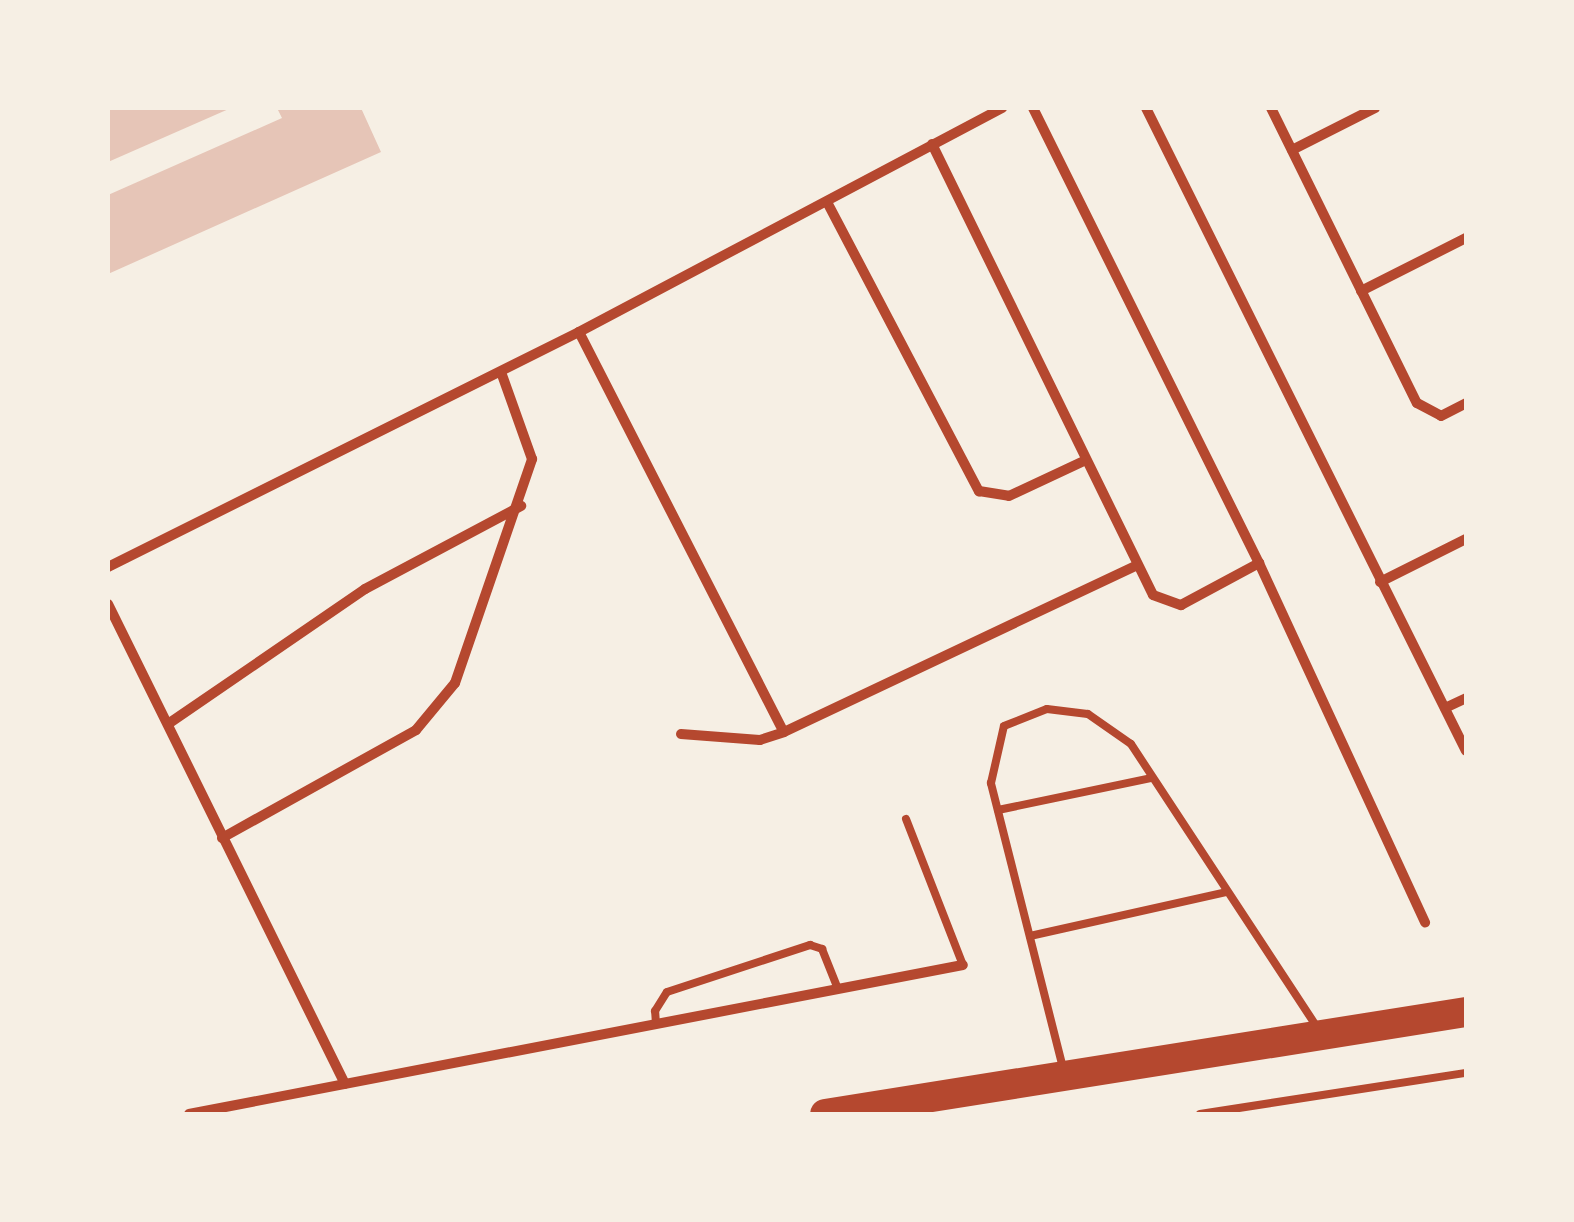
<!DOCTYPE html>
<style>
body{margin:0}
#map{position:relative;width:1574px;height:1222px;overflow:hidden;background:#f6efe4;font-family:"Noto Serif",serif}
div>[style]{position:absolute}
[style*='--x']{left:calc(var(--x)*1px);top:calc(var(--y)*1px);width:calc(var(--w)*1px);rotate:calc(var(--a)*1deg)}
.building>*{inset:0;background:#e6c5b7}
.service>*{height:8px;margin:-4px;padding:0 4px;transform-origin:4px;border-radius:4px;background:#b5482f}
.minor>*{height:10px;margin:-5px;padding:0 5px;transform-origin:5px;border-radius:5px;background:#b5482f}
.motorway>*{height:30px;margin:-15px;padding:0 15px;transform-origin:15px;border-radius:15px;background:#b5482f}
span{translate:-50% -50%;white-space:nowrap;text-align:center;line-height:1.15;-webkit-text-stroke:8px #f6efe4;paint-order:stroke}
.frame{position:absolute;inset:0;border:110px solid #f6efe4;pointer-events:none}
</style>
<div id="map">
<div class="building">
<div style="clip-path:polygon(108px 108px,231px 108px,108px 162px)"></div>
<div style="clip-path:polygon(277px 108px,361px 108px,381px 152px,108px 274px,108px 195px,282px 118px)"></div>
</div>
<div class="service">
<div style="--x:998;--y:810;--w:156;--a:-11.8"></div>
<div style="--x:906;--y:819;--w:157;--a:68.7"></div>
<div style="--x:1030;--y:936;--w:202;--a:-12.6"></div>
<div style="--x:656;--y:1024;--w:13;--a:-94"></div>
<div style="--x:655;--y:1011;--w:22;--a:-58"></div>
<div style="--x:667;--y:992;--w:151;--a:-18.2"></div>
<div style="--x:810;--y:945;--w:13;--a:18"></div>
<div style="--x:822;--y:949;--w:43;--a:68.2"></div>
<div style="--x:1063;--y:1068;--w:294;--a:-104.2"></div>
<div style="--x:991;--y:783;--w:58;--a:-77.2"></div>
<div style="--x:1004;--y:726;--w:46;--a:-21.6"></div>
<div style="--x:1047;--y:709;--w:41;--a:7"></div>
<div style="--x:1088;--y:714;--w:52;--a:34.9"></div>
<div style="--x:1131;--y:744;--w:342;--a:56.7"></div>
<div style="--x:1200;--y:1114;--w:269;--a:-8.8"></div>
</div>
<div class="minor">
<div style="--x:1033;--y:108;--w:508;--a:63.59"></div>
<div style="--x:1259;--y:563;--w:396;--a:65.2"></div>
<div style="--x:1146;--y:108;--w:718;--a:63.54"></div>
<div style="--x:1271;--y:108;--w:329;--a:63.7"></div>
<div style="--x:1417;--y:403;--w:27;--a:28"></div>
<div style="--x:1441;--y:416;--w:28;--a:-27"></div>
<div style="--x:932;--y:144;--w:502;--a:63.89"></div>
<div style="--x:1153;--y:595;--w:30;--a:20"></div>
<div style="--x:1181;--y:605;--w:89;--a:-28.3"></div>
<div style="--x:1292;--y:150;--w:93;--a:-26.8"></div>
<div style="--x:827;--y:202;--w:327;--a:62.3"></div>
<div style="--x:979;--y:491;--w:30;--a:9"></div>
<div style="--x:1009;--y:496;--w:85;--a:-25.1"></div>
<div style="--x:1361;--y:291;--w:118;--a:-26.8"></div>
<div style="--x:579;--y:332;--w:449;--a:62.9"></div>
<div style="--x:108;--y:567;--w:526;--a:-26.52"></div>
<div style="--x:579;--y:332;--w:479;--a:-27.9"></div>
<div style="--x:1380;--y:582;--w:96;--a:-26.6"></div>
<div style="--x:108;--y:604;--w:535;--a:63.72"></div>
<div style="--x:1445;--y:708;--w:23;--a:-25"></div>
<div style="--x:168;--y:724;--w:239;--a:-34.4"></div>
<div style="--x:365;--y:589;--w:177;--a:-28"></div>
<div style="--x:681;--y:734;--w:79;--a:4.3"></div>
<div style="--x:760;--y:740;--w:25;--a:-18"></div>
<div style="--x:784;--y:732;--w:391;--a:-25.3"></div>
<div style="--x:222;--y:838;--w:222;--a:-29.1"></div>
<div style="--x:416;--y:730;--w:61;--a:-50.3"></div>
<div style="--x:455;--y:683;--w:237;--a:-71"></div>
<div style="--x:532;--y:459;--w:92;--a:-109.6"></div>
<div style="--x:189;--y:1114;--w:788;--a:-10.9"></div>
</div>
<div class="motorway">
<div style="--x:825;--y:1114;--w:649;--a:-9.04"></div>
</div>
<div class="frame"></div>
</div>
